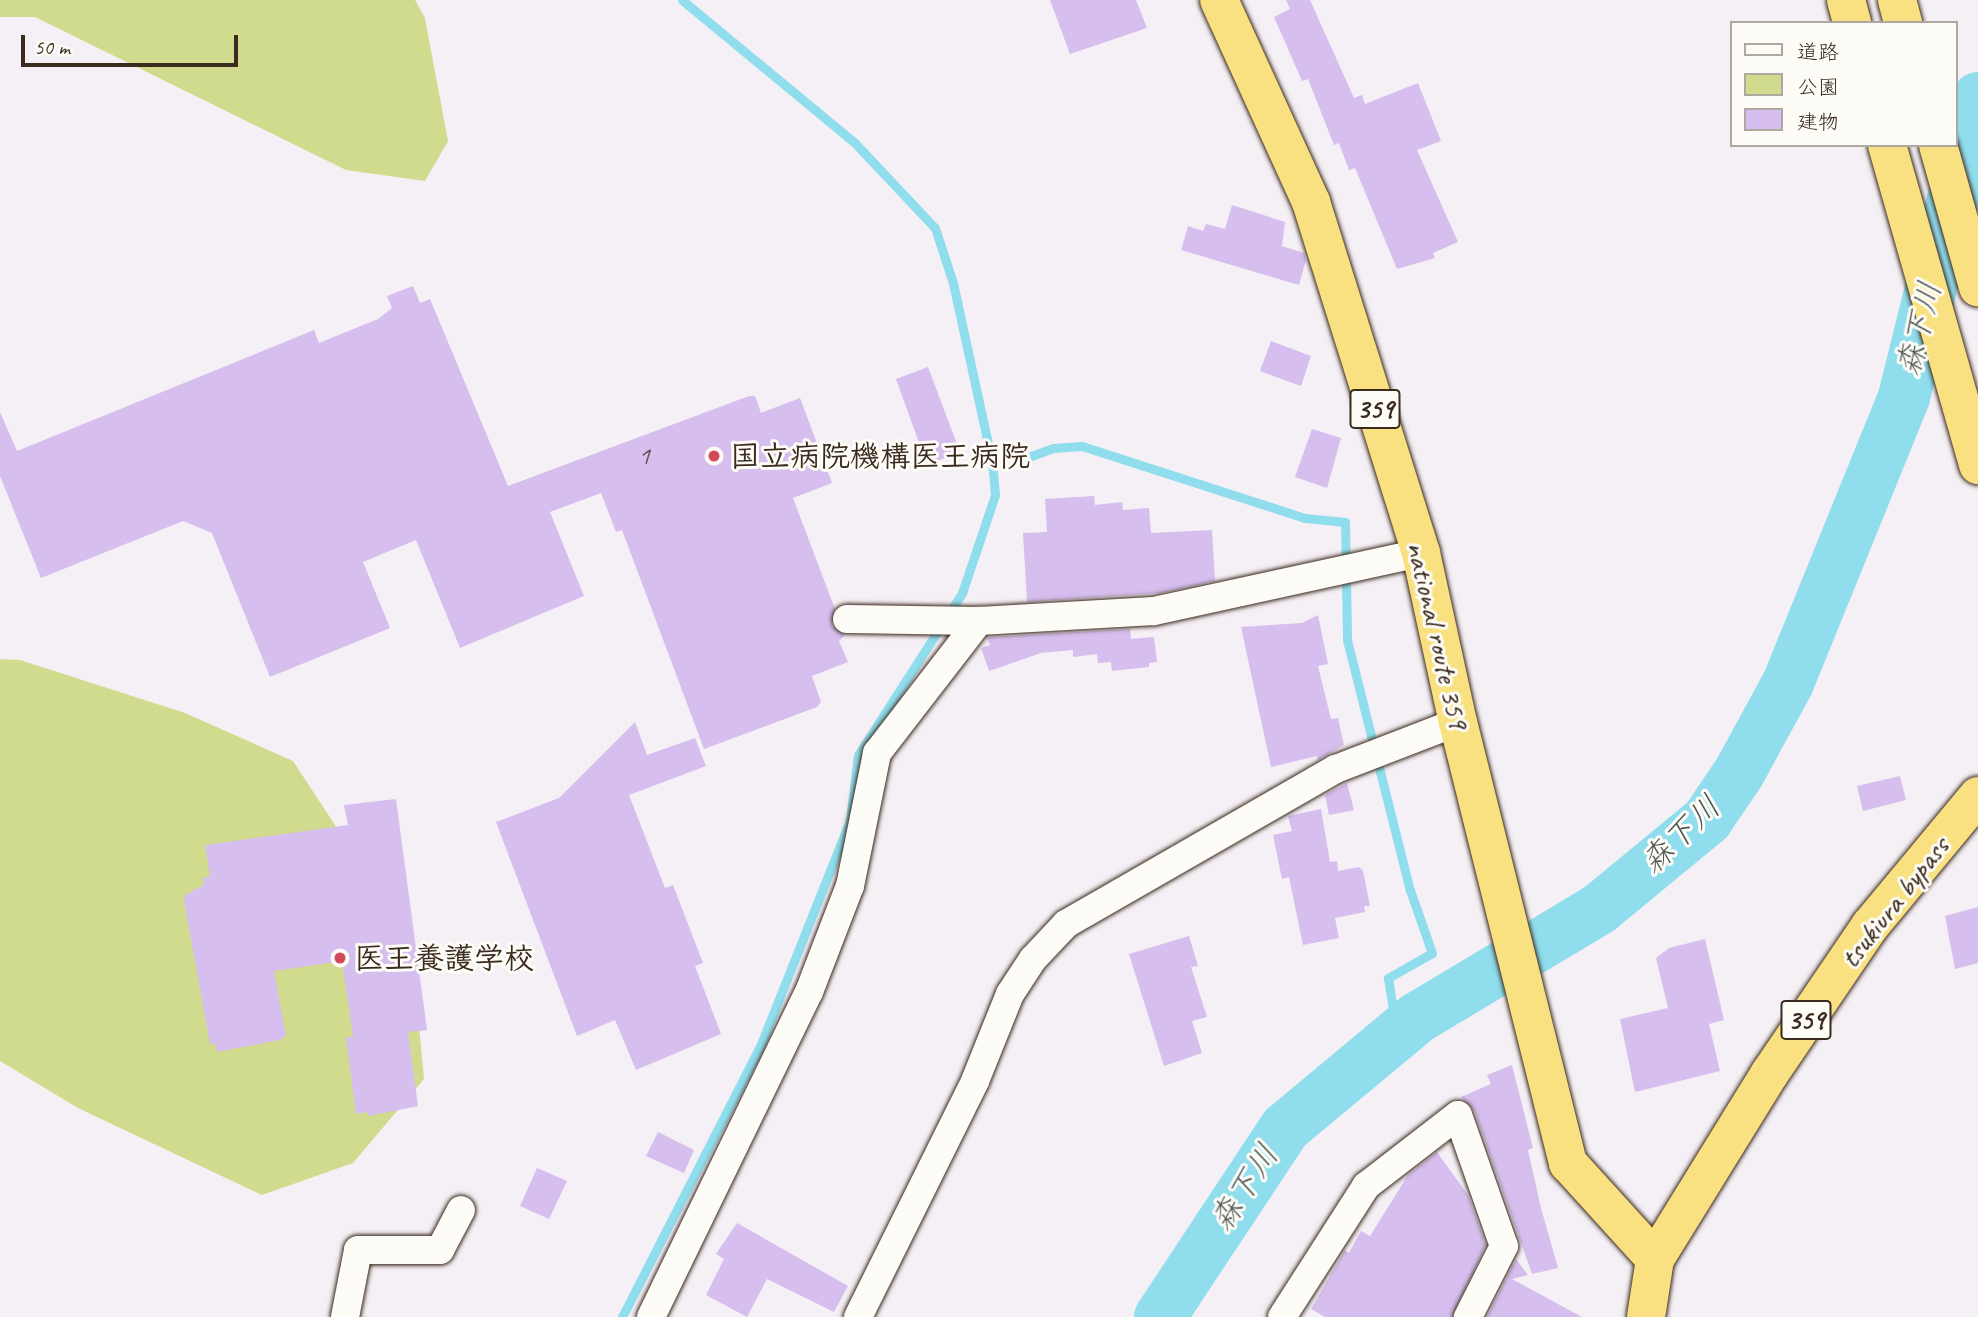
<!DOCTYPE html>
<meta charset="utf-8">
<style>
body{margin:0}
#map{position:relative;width:1978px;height:1317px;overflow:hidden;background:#f5f0f5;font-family:Caveat,"Klee One",sans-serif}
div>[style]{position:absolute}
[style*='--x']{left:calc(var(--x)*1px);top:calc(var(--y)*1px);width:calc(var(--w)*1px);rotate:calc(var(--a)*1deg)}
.green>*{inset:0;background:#d0db8e}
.stream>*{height:9px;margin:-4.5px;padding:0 4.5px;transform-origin:4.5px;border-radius:4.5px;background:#8fdded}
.river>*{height:52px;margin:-26px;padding:0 26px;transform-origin:26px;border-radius:26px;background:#8fdded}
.building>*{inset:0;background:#d6beee}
.roads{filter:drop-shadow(0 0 2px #3b2a1e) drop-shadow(0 0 2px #3b2a1e)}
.minor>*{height:28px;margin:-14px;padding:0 14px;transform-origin:14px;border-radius:14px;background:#fdfcf7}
.highway>*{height:38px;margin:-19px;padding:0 19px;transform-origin:19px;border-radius:19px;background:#f9e181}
.dots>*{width:19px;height:19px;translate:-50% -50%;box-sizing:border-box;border:4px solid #fdfcf7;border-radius:50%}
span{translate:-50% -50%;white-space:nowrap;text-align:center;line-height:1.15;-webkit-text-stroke:6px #fdfcf7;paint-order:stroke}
.number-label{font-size:26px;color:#624f52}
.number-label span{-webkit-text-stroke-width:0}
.shield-label span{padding:2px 5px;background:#fdfcf7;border:2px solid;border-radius:5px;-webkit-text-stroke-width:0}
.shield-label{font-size:28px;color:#3b2a1e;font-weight:700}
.poi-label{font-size:30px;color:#3b2a1e;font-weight:700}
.left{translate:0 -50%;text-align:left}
.street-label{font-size:30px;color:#3b2a1e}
.water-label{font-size:32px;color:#505752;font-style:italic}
.legend{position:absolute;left:1730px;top:21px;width:228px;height:126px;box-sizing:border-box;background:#fdfcf7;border:2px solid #afa8a0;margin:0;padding:9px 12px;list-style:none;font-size:21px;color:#3b2a1e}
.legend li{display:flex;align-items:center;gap:14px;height:35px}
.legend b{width:35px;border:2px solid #afa8a0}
.scale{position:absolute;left:21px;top:35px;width:217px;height:32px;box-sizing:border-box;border:4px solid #3b2a1e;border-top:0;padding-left:9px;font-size:21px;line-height:24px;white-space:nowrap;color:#3b2a1e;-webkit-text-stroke:5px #fdfcf7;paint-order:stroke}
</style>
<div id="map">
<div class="green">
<div style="clip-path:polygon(0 0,415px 0,425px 18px,448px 141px,425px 181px,346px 170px,35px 17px,0 17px)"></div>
<div style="clip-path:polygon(0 659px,20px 660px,185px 713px,293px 761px,411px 941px,424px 1079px,353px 1163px,262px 1195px,78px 1108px,0 1061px)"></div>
</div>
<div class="stream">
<div style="--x:1023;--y:459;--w:32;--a:-20"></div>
<div style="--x:1053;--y:448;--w:29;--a:-4"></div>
<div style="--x:1082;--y:446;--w:234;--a:17.9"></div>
<div style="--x:1305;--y:518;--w:40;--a:5.7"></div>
<div style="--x:1345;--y:522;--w:118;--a:89"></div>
<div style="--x:1347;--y:640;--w:258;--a:75.9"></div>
<div style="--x:1410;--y:890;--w:67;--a:70.8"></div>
<div style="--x:1432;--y:953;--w:51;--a:150.4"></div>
<div style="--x:1388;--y:978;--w:57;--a:80.9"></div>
<div style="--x:622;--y:1317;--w:306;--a:-63"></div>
<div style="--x:761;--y:1044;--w:241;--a:-68.3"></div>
<div style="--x:850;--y:820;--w:65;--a:-83"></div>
<div style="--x:858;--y:755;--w:193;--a:-57.3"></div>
<div style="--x:962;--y:593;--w:103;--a:-71.4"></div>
<div style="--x:995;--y:495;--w:33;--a:-95"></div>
<div style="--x:992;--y:462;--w:183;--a:-102.3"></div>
<div style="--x:953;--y:283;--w:58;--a:-108.1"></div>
<div style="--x:935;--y:228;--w:117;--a:-133.3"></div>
<div style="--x:855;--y:143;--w:224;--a:-140.4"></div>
</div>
<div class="river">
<div style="--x:1160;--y:1317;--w:227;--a:-56.5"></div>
<div style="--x:1285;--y:1128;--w:172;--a:-39.8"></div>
<div style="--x:1417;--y:1018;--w:212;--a:-30.9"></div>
<div style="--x:1599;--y:909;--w:140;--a:-39.5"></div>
<div style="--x:1707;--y:820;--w:59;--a:-56"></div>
<div style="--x:1740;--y:771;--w:100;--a:-61.4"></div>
<div style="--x:1788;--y:683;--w:309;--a:-67.9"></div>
<div style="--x:1904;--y:397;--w:308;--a:-76.1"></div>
</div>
<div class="building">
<div style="clip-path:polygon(1050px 0,1136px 0,1147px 28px,1070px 54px)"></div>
<div style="clip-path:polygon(1286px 0,1310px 0,1354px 98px,1362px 95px,1365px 104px,1418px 83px,1441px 141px,1417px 150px,1458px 242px,1433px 253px,1435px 258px,1397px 269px,1355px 168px,1349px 170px,1339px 143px,1334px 145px,1308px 79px,1302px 81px,1274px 17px,1290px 9px)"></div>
<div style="clip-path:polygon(1232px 205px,1285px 222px,1282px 246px,1304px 253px,1306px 260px,1299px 285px,1181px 250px,1188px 226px,1203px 231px,1206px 224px,1225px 229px)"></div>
<div style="clip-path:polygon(413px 286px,420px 303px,430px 299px,508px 486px,749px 396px,755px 396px,761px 413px,800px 398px,832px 483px,793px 498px,835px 609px,832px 626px,845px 635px,839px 641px,848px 662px,812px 676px,821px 702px,817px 707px,704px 749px,622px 530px,616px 532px,601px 493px,550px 512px,584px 596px,460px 648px,416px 540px,363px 562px,390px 628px,270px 677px,212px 533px,183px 521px,41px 578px,0 476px,0 412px,17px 451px,314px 330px,319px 343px,378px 319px,392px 308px,387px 296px)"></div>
<div style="clip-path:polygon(1271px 341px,1311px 356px,1301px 386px,1260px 371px)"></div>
<div style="clip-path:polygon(928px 367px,960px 452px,927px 465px,896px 379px)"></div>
<div style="clip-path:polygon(1312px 429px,1341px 438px,1327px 488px,1295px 477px)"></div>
<div style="clip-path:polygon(1094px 496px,1095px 505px,1122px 502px,1123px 510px,1149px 508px,1151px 533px,1212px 530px,1215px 581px,1160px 593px,1027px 602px,1023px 533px,1047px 532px,1045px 499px)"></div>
<div style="clip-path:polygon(1318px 615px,1328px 664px,1318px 666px,1331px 719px,1338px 718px,1344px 745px,1318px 760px,1317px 756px,1271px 767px,1241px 627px,1302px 623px)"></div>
<div style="clip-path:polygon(1130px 629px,1131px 639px,1154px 637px,1157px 662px,1149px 663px,1149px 667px,1112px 671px,1111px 662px,1098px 663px,1097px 654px,1073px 657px,1073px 650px,1041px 653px,989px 671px,981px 648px,990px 645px,987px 638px,991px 637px)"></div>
<div style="clip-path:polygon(635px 722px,647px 755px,695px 738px,706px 766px,629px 795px,665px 888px,673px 885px,703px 963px,695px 966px,721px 1034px,636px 1070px,615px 1020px,577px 1036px,496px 822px,559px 798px)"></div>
<div style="clip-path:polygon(1900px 776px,1906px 800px,1863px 811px,1857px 786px)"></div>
<div style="clip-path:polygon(1347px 783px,1354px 810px,1329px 815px,1325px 795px)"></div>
<div style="clip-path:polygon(396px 799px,427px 1030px,408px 1032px,418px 1106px,368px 1116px,367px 1112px,356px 1114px,346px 1037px,353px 1036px,342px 961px,274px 971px,286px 1035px,280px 1040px,217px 1052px,215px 1043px,210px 1044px,184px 901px,185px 895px,204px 885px,203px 878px,210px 876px,205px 845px,348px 825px,344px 805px)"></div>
<div style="clip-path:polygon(1321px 809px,1330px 862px,1337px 861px,1338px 871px,1359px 867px,1363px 871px,1370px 906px,1364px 906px,1365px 912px,1335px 918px,1339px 938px,1303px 945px,1289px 877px,1282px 879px,1273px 835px,1292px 831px,1288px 816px)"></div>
<div style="clip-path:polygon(1978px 907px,1978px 963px,1955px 969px,1945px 916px)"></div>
<div style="clip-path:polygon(1189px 936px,1198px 966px,1191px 967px,1207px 1017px,1192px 1021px,1202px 1053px,1164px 1066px,1129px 954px)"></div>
<div style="clip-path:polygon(1705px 939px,1724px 1020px,1709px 1024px,1720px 1071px,1635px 1092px,1620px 1019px,1668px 1008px,1656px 958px,1669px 948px)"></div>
<div style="clip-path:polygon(1512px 1065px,1533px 1148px,1528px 1150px,1541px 1208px,1558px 1268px,1532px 1274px,1474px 1110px,1461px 1097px,1491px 1084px,1487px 1075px)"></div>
<div style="clip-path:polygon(658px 1132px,694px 1150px,684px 1173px,646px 1156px)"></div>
<div style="clip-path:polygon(1437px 1152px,1468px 1195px,1486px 1245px,1452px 1317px,1325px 1317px,1311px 1309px,1345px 1250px,1349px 1253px,1361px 1231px,1370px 1236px,1408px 1175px)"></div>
<div style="clip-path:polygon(537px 1168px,567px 1181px,549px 1219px,520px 1206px)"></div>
<div style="clip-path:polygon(737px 1223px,848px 1286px,834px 1312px,767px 1279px,747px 1317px,706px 1295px,724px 1259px,716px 1254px)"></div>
<div style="clip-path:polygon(1516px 1259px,1528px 1275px,1512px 1279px,1582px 1317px,1487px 1317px)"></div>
</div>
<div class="roads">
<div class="minor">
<div style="--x:847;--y:619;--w:132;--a:0.9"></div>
<div style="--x:979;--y:621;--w:175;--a:-3.3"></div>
<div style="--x:1154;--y:611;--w:273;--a:-12.3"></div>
<div style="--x:345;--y:1317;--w:68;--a:-79"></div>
<div style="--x:358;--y:1250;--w:82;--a:0"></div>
<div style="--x:440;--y:1250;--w:45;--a:-62.3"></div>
<div style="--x:651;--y:1317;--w:361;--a:-64.1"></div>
<div style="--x:809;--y:992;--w:114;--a:-68.9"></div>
<div style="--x:850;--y:886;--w:136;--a:-78.5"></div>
<div style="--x:877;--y:753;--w:167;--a:-52.3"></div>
<div style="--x:858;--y:1317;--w:263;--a:-63.6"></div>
<div style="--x:975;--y:1081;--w:94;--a:-68.1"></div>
<div style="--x:1010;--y:994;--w:42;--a:-56.7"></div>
<div style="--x:1033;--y:959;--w:48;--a:-46.7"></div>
<div style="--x:1066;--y:924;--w:311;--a:-29.9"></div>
<div style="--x:1336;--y:769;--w:131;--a:-21.1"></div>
<div style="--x:1282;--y:1317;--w:156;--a:-57.3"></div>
<div style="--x:1366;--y:1186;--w:116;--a:-37.7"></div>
<div style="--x:1458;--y:1115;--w:139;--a:70.7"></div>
<div style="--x:1504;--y:1246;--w:80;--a:116.9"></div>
</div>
<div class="highway">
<div style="--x:1219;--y:0;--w:222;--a:65.5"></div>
<div style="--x:1311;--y:202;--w:368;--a:72.6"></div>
<div style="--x:1421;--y:553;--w:173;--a:77.7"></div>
<div style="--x:1458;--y:722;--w:455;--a:76"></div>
<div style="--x:1568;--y:1163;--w:130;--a:47.8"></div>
<div style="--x:1846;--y:0;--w:24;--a:75"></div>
<div style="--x:1897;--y:0;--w:24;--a:75"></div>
<div style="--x:1887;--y:145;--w:333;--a:74.1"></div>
<div style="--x:1938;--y:145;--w:148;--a:74.3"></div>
<div style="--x:1646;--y:1317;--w:59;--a:-81.2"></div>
<div style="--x:1655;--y:1259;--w:219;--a:-58.3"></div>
<div style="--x:1770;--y:1073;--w:178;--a:-55.8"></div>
<div style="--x:1870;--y:926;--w:169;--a:-50.3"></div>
</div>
</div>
<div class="dots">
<div style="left:714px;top:456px;background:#d1495b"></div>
<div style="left:340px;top:958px;background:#d1495b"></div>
</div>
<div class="number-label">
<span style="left:644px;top:456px">1</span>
</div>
<div class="shield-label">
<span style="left:1375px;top:409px">359</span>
<span style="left:1806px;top:1020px">359</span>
</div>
<div class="poi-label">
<span class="left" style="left:730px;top:456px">国立病院機構医王病院</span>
<span class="left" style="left:354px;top:958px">医王養護学校</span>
</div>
<div class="street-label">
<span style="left:1438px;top:635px;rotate:77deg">national route 359</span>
<span style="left:1894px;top:902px;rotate:-52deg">tsukiura bypass</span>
</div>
<div class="water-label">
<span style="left:1920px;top:329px;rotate:-76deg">森下川</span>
<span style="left:1681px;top:835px;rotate:-44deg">森下川</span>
<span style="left:1245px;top:1188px;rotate:-57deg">森下川</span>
</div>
<ul class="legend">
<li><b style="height:9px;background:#fdfcf7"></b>道路</li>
<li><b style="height:19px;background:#d0db8e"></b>公園</li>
<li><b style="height:19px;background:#d6beee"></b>建物</li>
</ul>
<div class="scale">50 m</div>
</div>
